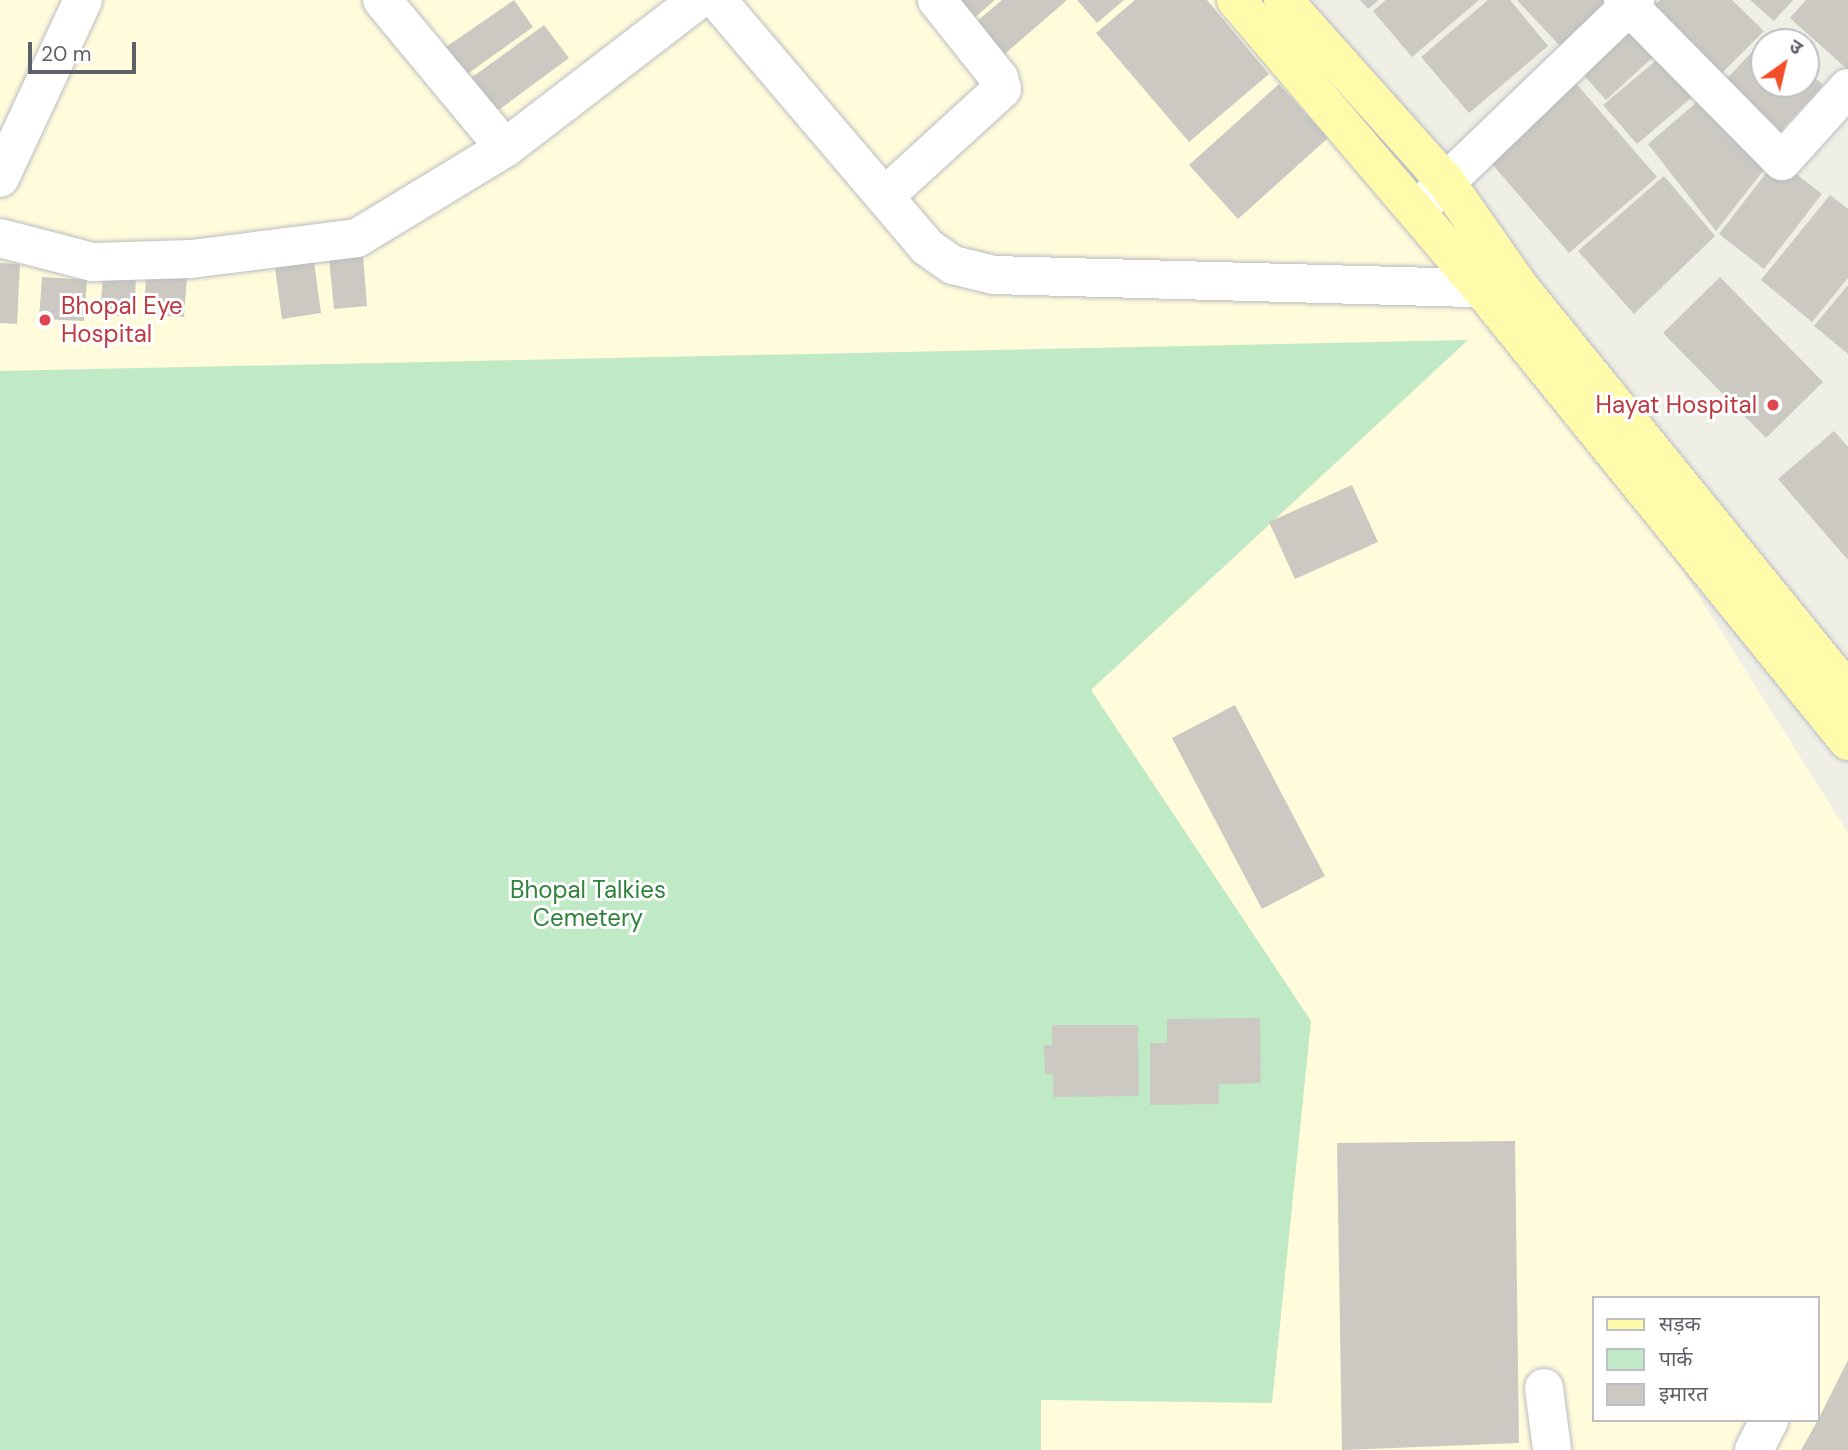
<!DOCTYPE html>
<meta charset="utf-8">
<style>
body{margin:0}
#map{position:relative;width:1848px;height:1450px;overflow:hidden;background:#f0efe5;font-family:"DM Sans","Noto Sans Devanagari",sans-serif}
div>[style]{position:absolute}
[style*='--x']{left:calc(var(--x)*1px);top:calc(var(--y)*1px);width:calc(var(--w)*1px);rotate:calc(var(--a)*1deg)}
.commercial>*{inset:0;background:#fffbdb}
.green>*{inset:0;background:#c0e9c5}
.building>*{inset:0;background:#cbc9c2}
.roads{filter:drop-shadow(0 0 2px #babcc1) drop-shadow(0 0 2px #babcc1)}
.minor>*{height:38px;margin:-19px;padding:0 19px;transform-origin:19px;border-radius:19px;background:#fff}
.major>*{height:38px;margin:-19px;padding:0 19px;transform-origin:19px;border-radius:19px;background:#fffbab}
.dots>*{width:19px;height:19px;translate:-50% -50%;box-sizing:border-box;border:4px solid #fff;border-radius:50%}
span{translate:-50% -50%;white-space:nowrap;text-align:center;line-height:1.15;-webkit-text-stroke:6px #fff;paint-order:stroke}
.health-label{font-size:24px;color:#be3a42}
.left{translate:0 -50%;text-align:left}
.right{translate:-100% -50%;text-align:right}
.park-label{font-size:24px;color:#30823c}
.legend{position:absolute;left:1592px;top:1296px;width:228px;height:126px;box-sizing:border-box;background:#fff;border:2px solid #bebfc2;margin:0;padding:9px 12px;list-style:none;font-size:21px;color:#5d6066}
.legend li{display:flex;align-items:center;gap:14px;height:35px}
.legend b{width:35px;border:2px solid #bebfc2}
.north{position:absolute;left:1750px;top:28px;width:70px;height:70px;box-sizing:border-box;background:#fff;border:2px solid #bebfc2;border-radius:50%;rotate:34deg;font-size:19px;font-weight:700;line-height:28px;text-align:center;color:#5d6066}
.north::after{content:'';display:block;margin:auto;width:24px;height:32px;background:#f24e29;clip-path:polygon(50% 0,100% 100%,50% 72%,0 100%)}
.scale{position:absolute;left:28px;top:42px;width:108px;height:32px;box-sizing:border-box;border:4px solid #5d6066;border-top:0;padding-left:9px;font-size:21px;line-height:24px;white-space:nowrap;color:#5d6066;-webkit-text-stroke:5px #fff;paint-order:stroke}
</style>
<div id="map">
<div class="commercial">
<div style="clip-path:polygon(evenodd,0 0,1240px 0,1508px 293px,1848px 833px,1848px 1450px,0 1450px,0 0,1594px 1298px,1818px 1298px,1818px 1420px,1594px 1420px,1594px 1298px)"></div>
</div>
<div class="green">
<div style="clip-path:polygon(1468px 340px,1091px 690px,1311px 1021px,1272px 1403px,1041px 1400px,1041px 1450px,0 1450px,0 371px)"></div>
</div>
<div class="building">
<div style="clip-path:polygon(514px 0,533px 27px,463px 77px,443px 49px)"></div>
<div style="clip-path:polygon(957px 0,995px 0,973px 19px)"></div>
<div style="clip-path:polygon(1002px 0,1067px 0,998px 60px,969px 28px)"></div>
<div style="clip-path:polygon(1077px 0,1124px 0,1097px 23px)"></div>
<div style="clip-path:polygon(1135px 0,1207px 0,1269px 74px,1189px 142px,1096px 33px)"></div>
<div style="clip-path:polygon(1360px 0,1379px 0,1368px 9px)"></div>
<div style="clip-path:polygon(1386px 0,1479px 0,1412px 57px,1373px 11px)"></div>
<div style="clip-path:polygon(1488px 0,1510px 0,1548px 46px,1469px 113px,1421px 57px)"></div>
<div style="clip-path:polygon(1517px 0,1602px 0,1606px 4px,1560px 46px)"></div>
<div style="clip-path:polygon(1660px 0,1732px 0,1764px 31px,1711px 84px,1644px 16px)"></div>
<div style="clip-path:polygon(1750px 0,1793px 0,1774px 21px)"></div>
<div style="clip-path:polygon(1806px 0,1848px 0,1848px 70px,1790px 18px)"></div>
<div style="clip-path:polygon(1637px 21px,1662px 49px,1606px 100px,1581px 72px)"></div>
<div style="clip-path:polygon(544px 25px,569px 58px,496px 112px,471px 78px)"></div>
<div style="clip-path:polygon(1768px 35px,1776px 42px,1764px 42px,1764px 84px,1806px 84px,1806px 70px,1823px 85px,1772px 140px,1717px 89px)"></div>
<div style="clip-path:polygon(1664px 54px,1697px 93px,1637px 144px,1603px 105px)"></div>
<div style="clip-path:polygon(1573px 80px,1657px 177px,1569px 253px,1485px 156px)"></div>
<div style="clip-path:polygon(1279px 84px,1328px 138px,1238px 219px,1189px 165px)"></div>
<div style="clip-path:polygon(1705px 95px,1766px 167px,1716px 231px,1648px 144px)"></div>
<div style="clip-path:polygon(1777px 159px,1822px 194px,1764px 269px,1719px 234px)"></div>
<div style="clip-path:polygon(1664px 176px,1715px 236px,1634px 314px,1578px 251px)"></div>
<div style="clip-path:polygon(1830px 195px,1848px 209px,1848px 278px,1812px 322px,1761px 280px)"></div>
<div style="clip-path:polygon(363px 255px,367px 306px,334px 309px,329px 258px)"></div>
<div style="clip-path:polygon(314px 262px,321px 313px,282px 319px,275px 268px)"></div>
<div style="clip-path:polygon(0 263px,20px 264px,17px 324px,0 323px)"></div>
<div style="clip-path:polygon(103px 275px,136px 277px,134px 317px,100px 314px)"></div>
<div style="clip-path:polygon(146px 275px,187px 277px,184px 317px,144px 315px)"></div>
<div style="clip-path:polygon(42px 277px,87px 280px,84px 321px,39px 319px)"></div>
<div style="clip-path:polygon(1720px 277px,1823px 382px,1766px 438px,1663px 333px)"></div>
<div style="clip-path:polygon(1848px 285px,1848px 354px,1814px 326px)"></div>
<div style="clip-path:polygon(1834px 431px,1848px 447px,1848px 560px,1778px 479px)"></div>
<div style="clip-path:polygon(1352px 485px,1378px 542px,1295px 579px,1269px 522px)"></div>
<div style="clip-path:polygon(1235px 705px,1325px 876px,1262px 909px,1172px 738px)"></div>
<div style="clip-path:polygon(1260px 1018px,1261px 1083px,1219px 1084px,1219px 1104px,1150px 1105px,1150px 1043px,1167px 1043px,1167px 1019px)"></div>
<div style="clip-path:polygon(1052px 1025px,1138px 1025px,1139px 1096px,1053px 1097px,1053px 1074px,1045px 1074px,1044px 1045px,1052px 1045px)"></div>
<div style="clip-path:polygon(1515px 1141px,1519px 1443px,1342px 1450px,1337px 1143px)"></div>
<div style="clip-path:polygon(1848px 1360px,1848px 1450px,1801px 1450px,1818px 1420px)"></div>
</div>
<div class="roads">
<div class="minor">
<div style="--x:382;--y:0;--w:192;--a:50.3"></div>
<div style="--x:717;--y:0;--w:324;--a:49.6"></div>
<div style="--x:927;--y:247;--w:32;--a:35"></div>
<div style="--x:953;--y:265;--w:42;--a:13.7"></div>
<div style="--x:994;--y:275;--w:514;--a:1.56"></div>
<div style="--x:1623;--y:0;--w:226;--a:45.4"></div>
<div style="--x:1782;--y:161;--w:98;--a:-47.9"></div>
<div style="--x:0;--y:178;--w:196;--a:-65"></div>
<div style="--x:886;--y:195;--w:157;--a:-42.4"></div>
<div style="--x:1002;--y:89;--w:11;--a:-105"></div>
<div style="--x:999;--y:78;--w:100;--a:-128.5"></div>
<div style="--x:1416;--y:211;--w:304;--a:-43.9"></div>
<div style="--x:0;--y:238;--w:96;--a:14.5"></div>
<div style="--x:93;--y:262;--w:98;--a:-1.8"></div>
<div style="--x:191;--y:259;--w:167;--a:-7.2"></div>
<div style="--x:357;--y:238;--w:173;--a:-31.3"></div>
<div style="--x:505;--y:148;--w:243;--a:-37.5"></div>
<div style="--x:1544;--y:1388;--w:63;--a:82.6"></div>
<div style="--x:1754;--y:1450;--w:34;--a:-63"></div>
</div>
<div class="major">
<div style="--x:1236;--y:0;--w:378;--a:49.6"></div>
<div style="--x:1481;--y:288;--w:583;--a:50.99"></div>
<div style="--x:1283;--y:0;--w:244;--a:48.2"></div>
<div style="--x:1446;--y:182;--w:131;--a:55"></div>
<div style="--x:1521;--y:289;--w:519;--a:50.94"></div>
</div>
</div>
<div class="dots">
<div style="left:45px;top:320px;background:#e0444e"></div>
<div style="left:1773px;top:405px;background:#e0444e"></div>
</div>
<div class="health-label">
<span class="left" style="left:61px;top:320px">Bhopal Eye<br>Hospital</span>
<span class="right" style="left:1757px;top:405px">Hayat Hospital</span>
</div>
<div class="park-label">
<span style="left:588px;top:904px">Bhopal Talkies<br>Cemetery</span>
</div>
<ul class="legend">
<li><b style="height:9px;background:#fffbab"></b>सड़क</li>
<li><b style="height:19px;background:#c0e9c5"></b>पार्क</li>
<li><b style="height:19px;background:#cbc9c2"></b>इमारत</li>
</ul>
<div class="north">उ</div>
<div class="scale">20 m</div>
</div>
